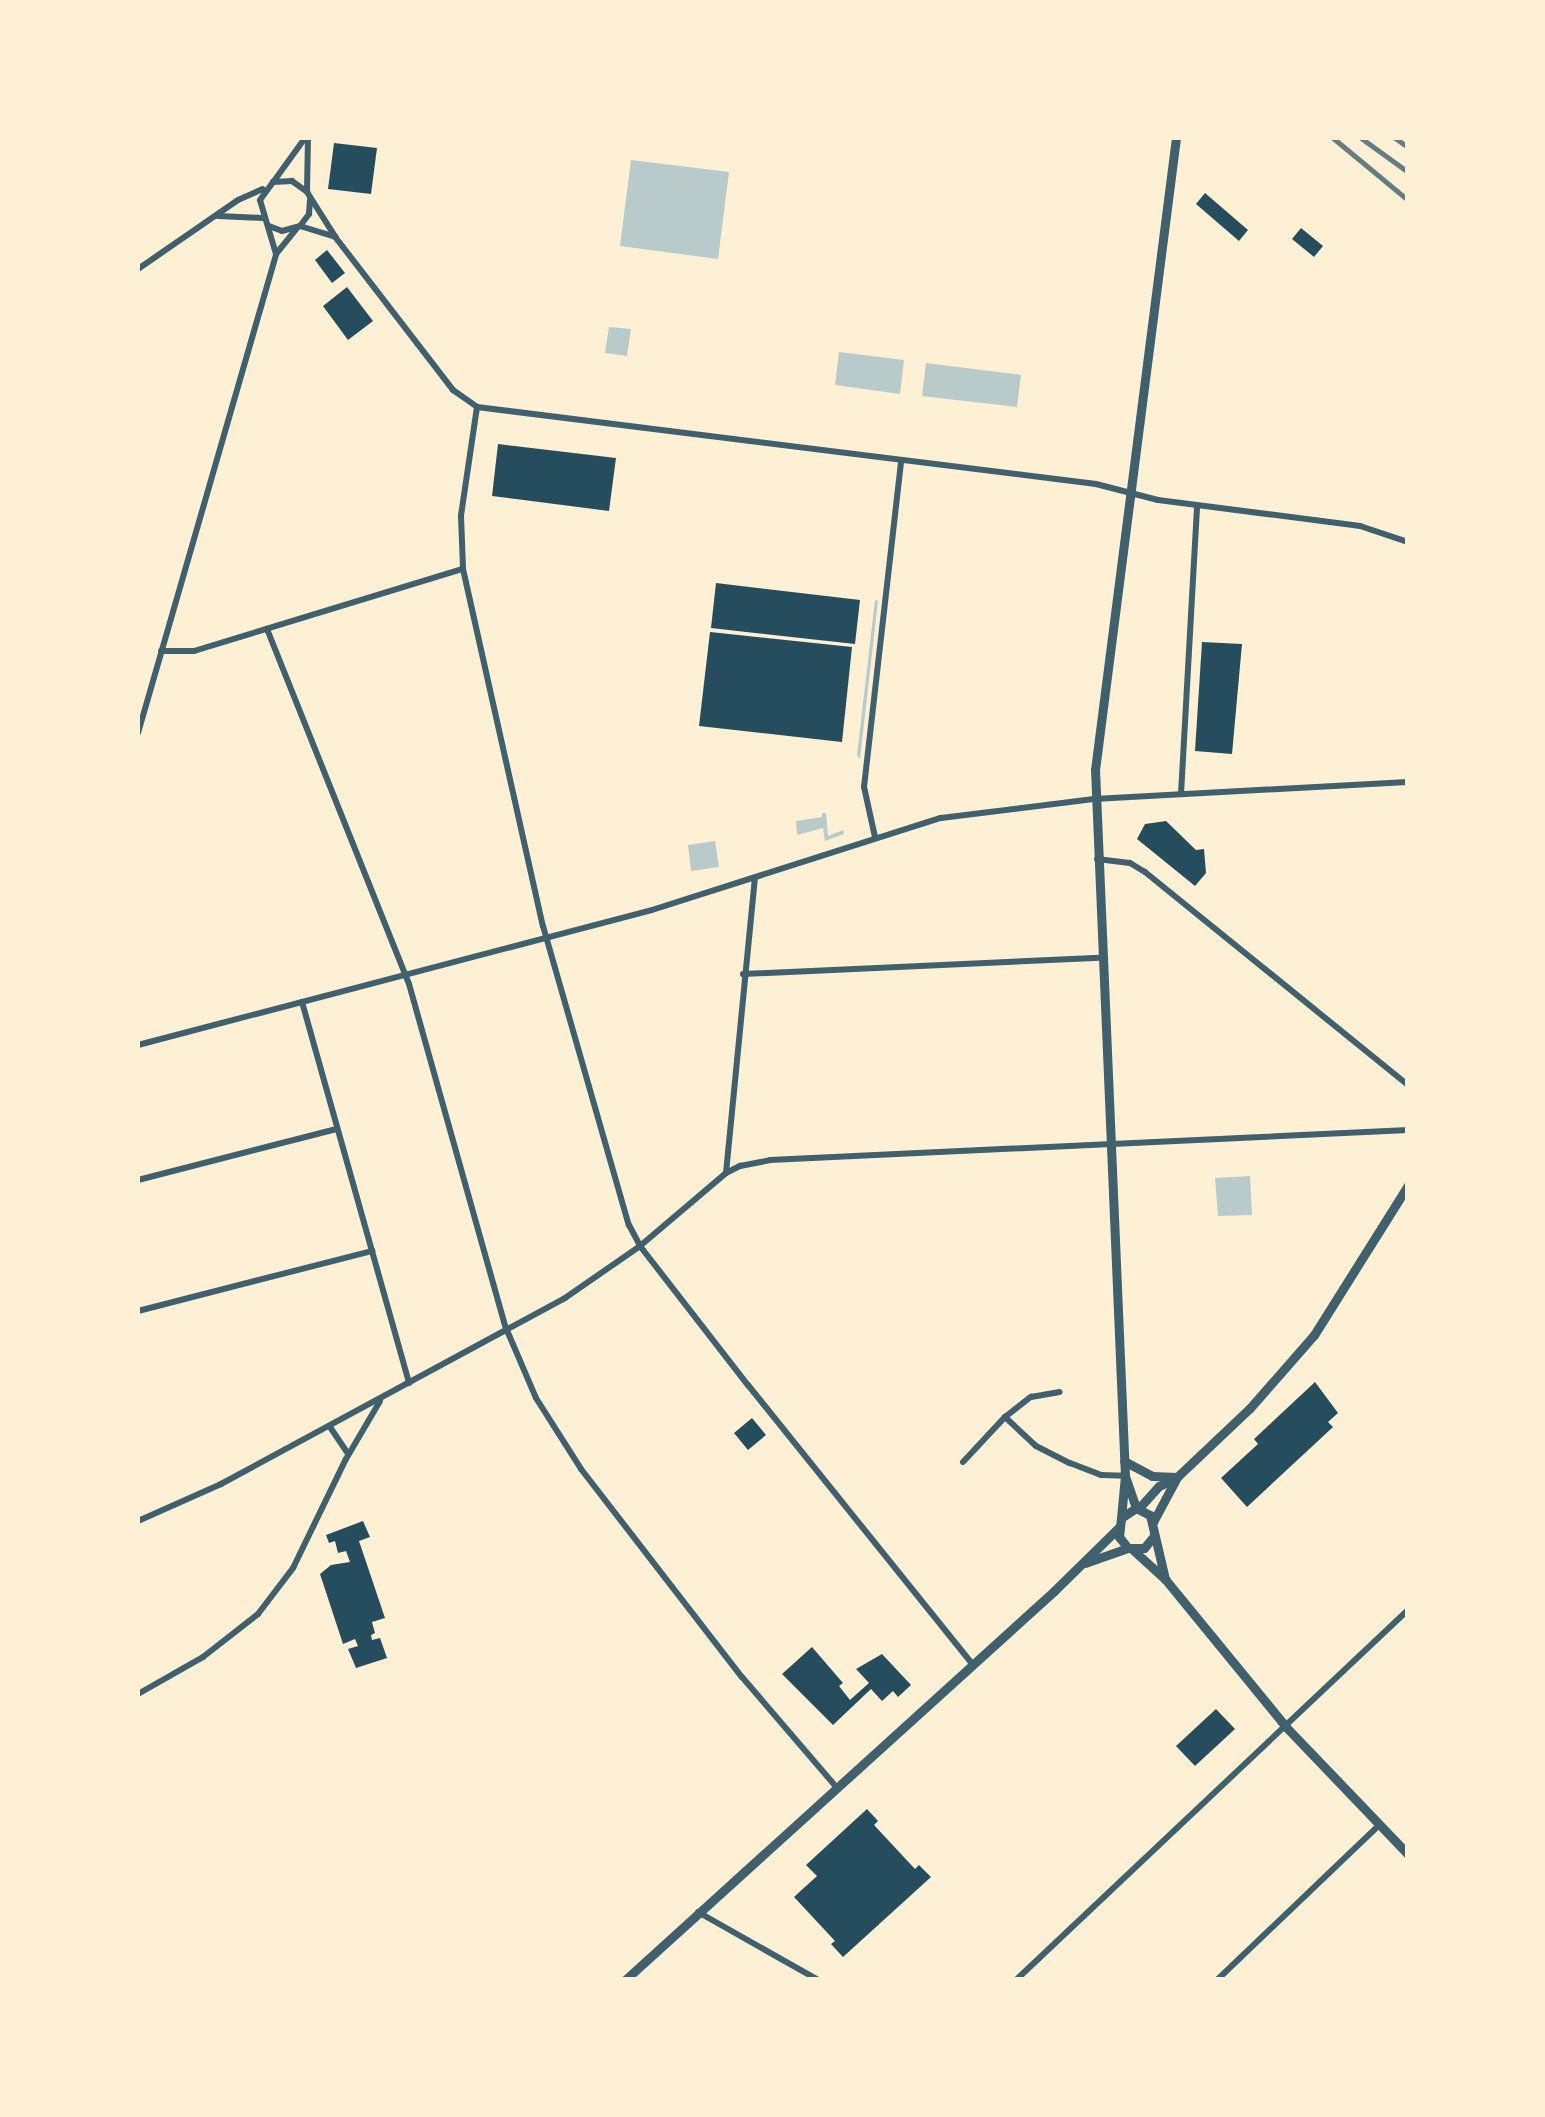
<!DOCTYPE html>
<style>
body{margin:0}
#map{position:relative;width:1545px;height:2117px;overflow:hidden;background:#fdf0d5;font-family:"Nunito Sans",sans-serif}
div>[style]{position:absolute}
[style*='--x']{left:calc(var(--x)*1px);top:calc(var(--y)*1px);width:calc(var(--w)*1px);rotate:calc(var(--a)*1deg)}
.green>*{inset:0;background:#b9caca}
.building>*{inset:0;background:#264d5e}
.minor>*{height:6px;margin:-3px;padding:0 3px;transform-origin:3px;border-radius:3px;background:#3f606c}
.tertiary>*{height:9px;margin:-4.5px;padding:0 4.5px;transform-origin:4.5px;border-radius:4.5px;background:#3f606c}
.rail>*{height:5px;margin:-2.5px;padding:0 2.5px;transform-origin:2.5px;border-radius:2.5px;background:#657d81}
span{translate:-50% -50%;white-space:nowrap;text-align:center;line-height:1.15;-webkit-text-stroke:10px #fdf0d5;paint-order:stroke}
.frame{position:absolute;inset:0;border:140px solid #fdf0d5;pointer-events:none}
</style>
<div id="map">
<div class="green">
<div style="clip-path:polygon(631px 160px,729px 172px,718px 259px,620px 246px)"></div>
<div style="clip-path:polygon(609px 327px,631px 329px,627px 356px,605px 353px)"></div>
<div style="clip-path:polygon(839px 352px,904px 360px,900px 394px,835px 385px)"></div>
<div style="clip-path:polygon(926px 363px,1021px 375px,1017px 407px,922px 396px)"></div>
<div style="clip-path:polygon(875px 600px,878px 601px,860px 759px,857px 755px)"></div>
<div style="clip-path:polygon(822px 813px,826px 813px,828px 836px,843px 830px,844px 834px,825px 841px,823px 828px,797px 835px,796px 821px,822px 817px)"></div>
<div style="clip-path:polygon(715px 841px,719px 867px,691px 871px,688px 845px)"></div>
<div style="clip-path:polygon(1250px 1176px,1252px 1215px,1218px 1216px,1215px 1178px)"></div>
</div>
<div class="building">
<div style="clip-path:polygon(334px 143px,377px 148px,371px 194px,328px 189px)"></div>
<div style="clip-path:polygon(1205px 193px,1248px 230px,1239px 241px,1196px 204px)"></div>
<div style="clip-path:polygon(1301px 228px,1323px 246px,1314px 257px,1292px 239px)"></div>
<div style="clip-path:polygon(327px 250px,345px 273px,332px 283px,315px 260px)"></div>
<div style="clip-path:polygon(347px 287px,373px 321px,348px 340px,323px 306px)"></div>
<div style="clip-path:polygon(498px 444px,616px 458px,609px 511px,492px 496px)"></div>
<div style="clip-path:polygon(716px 583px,860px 600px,855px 644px,711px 628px)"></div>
<div style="clip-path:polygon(710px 632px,852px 647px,842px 742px,699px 726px)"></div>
<div style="clip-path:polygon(1202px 642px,1242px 644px,1232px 754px,1195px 751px)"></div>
<div style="clip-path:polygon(1166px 821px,1196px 850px,1204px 849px,1206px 873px,1195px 886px,1137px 839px,1145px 824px)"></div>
<div style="clip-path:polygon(1315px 1382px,1338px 1413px,1328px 1422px,1333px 1427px,1247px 1507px,1221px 1478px,1258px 1444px,1254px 1439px)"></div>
<div style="clip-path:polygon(752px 1418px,766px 1435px,748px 1450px,734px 1433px)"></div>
<div style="clip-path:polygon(363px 1521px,370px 1537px,359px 1541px,385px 1618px,372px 1622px,375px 1633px,371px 1635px,372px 1640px,380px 1638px,387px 1658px,356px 1668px,348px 1649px,358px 1646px,355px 1639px,343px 1644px,320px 1574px,331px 1565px,350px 1562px,346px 1551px,338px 1553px,335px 1541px,329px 1543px,326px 1535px)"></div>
<div style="clip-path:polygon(812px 1647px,843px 1683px,839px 1686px,850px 1700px,869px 1683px,856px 1669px,882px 1654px,911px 1685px,898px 1697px,893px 1691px,882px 1701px,871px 1689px,833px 1725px,782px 1674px)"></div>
<div style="clip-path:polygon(1216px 1709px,1235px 1729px,1195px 1766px,1176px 1746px)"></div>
<div style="clip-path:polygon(867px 1809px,878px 1821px,874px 1825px,915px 1869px,919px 1865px,931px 1877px,843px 1957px,831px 1944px,835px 1941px,794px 1897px,817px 1876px,806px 1865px)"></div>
</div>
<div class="minor">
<div style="--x:274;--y:181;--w:53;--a:-54.2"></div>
<div style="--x:307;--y:190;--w:52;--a:-88.9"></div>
<div style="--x:218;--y:216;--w:45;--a:2.5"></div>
<div style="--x:269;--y:226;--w:14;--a:21"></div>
<div style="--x:282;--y:231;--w:19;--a:-16"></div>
<div style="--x:300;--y:226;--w:15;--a:-53"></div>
<div style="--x:309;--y:214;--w:14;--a:-86"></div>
<div style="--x:300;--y:226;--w:37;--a:17"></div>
<div style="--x:276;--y:254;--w:56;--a:-106.5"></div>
<div style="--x:260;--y:200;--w:22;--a:-54"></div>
<div style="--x:273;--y:182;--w:19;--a:-3"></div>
<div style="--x:292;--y:181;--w:19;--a:36"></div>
<div style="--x:307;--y:192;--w:54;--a:57.8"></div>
<div style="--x:336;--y:238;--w:192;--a:52.4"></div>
<div style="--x:453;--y:390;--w:29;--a:35"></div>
<div style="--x:477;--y:407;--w:624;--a:7.09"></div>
<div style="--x:1096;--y:484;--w:64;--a:14.5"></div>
<div style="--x:1158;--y:500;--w:204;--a:7.3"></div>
<div style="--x:1360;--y:526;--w:51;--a:18.4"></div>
<div style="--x:138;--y:269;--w:121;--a:-34.6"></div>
<div style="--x:238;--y:200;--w:27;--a:-24"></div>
<div style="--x:477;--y:407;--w:110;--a:98.4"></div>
<div style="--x:461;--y:516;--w:53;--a:87.8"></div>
<div style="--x:463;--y:569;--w:366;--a:77.4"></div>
<div style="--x:543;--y:926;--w:311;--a:74"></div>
<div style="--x:629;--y:1225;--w:24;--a:62"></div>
<div style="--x:640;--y:1246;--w:176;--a:52.2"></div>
<div style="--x:748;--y:1385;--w:358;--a:51.2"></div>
<div style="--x:267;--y:629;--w:382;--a:68.2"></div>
<div style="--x:409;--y:984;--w:357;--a:74.3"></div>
<div style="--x:506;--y:1328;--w:76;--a:66.8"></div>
<div style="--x:536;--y:1398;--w:84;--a:57.6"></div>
<div style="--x:581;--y:1469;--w:263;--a:52.3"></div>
<div style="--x:742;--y:1677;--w:146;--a:49.4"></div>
<div style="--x:161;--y:651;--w:33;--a:0"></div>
<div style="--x:194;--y:651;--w:281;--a:-17"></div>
<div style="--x:138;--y:733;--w:498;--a:-73.9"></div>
<div style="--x:276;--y:254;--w:33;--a:-51"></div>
<div style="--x:1408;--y:760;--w:16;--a:90"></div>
<div style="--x:1181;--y:794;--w:289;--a:-86.8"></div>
<div style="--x:875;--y:837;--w:51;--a:-102.4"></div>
<div style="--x:864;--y:787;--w:327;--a:-83.5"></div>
<div style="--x:1097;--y:859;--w:33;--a:7"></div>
<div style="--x:1130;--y:863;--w:17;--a:31"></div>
<div style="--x:1145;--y:872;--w:338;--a:39"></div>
<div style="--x:743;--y:974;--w:357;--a:-2.6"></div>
<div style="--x:302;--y:1002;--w:396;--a:74.3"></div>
<div style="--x:138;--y:1045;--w:531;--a:-14.72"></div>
<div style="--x:652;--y:910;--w:303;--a:-17.7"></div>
<div style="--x:941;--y:818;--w:154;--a:-7.1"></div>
<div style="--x:1094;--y:799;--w:314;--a:-3.1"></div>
<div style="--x:726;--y:1173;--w:295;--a:-84.4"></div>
<div style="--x:138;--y:1180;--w:205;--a:-14.4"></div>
<div style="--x:138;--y:1311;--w:242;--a:-14.4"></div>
<div style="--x:1005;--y:1417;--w:42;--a:43.1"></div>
<div style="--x:1036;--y:1446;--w:38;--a:27"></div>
<div style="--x:1070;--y:1463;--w:33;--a:21"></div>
<div style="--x:1101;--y:1475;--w:24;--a:2"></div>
<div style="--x:330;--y:1427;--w:32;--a:56"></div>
<div style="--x:963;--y:1462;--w:62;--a:-47"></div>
<div style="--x:1005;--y:1417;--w:33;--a:-38"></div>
<div style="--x:1031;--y:1397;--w:29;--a:-10"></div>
<div style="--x:138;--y:1521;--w:91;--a:-24"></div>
<div style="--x:221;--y:1484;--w:391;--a:-28.4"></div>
<div style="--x:565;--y:1298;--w:91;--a:-34.7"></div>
<div style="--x:640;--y:1246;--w:113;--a:-40.3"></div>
<div style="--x:726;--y:1173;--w:16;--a:-27"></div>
<div style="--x:740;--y:1166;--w:31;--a:-11"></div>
<div style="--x:770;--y:1160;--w:639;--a:-2.69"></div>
<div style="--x:138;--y:1694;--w:75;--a:-29.6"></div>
<div style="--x:203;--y:1657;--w:70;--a:-38"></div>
<div style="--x:258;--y:1614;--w:58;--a:-52.7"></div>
<div style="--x:293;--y:1568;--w:121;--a:-64.1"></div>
<div style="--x:346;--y:1459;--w:67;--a:-59.6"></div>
<div style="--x:698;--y:1912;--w:138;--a:29.5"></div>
<div style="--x:1016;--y:1980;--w:539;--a:-43.35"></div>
<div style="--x:1217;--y:1980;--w:224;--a:-43.7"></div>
</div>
<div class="tertiary">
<div style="--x:1124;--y:1461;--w:32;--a:28"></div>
<div style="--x:1152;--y:1476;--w:25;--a:2"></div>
<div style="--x:1125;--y:1476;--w:34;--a:71"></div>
<div style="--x:1139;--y:1508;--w:30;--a:-48"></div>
<div style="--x:1159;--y:1486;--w:17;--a:-24"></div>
<div style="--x:1121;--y:1518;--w:42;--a:-84.6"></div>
<div style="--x:1125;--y:1476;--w:707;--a:-92.43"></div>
<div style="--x:1095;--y:770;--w:637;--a:-82.7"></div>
<div style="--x:1153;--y:1522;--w:51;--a:-61.9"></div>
<div style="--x:1177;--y:1477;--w:100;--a:-43.4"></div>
<div style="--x:1250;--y:1408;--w:97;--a:-48.8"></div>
<div style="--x:1314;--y:1335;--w:177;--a:-57.9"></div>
<div style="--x:1153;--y:1537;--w:14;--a:129"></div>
<div style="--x:1144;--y:1548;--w:16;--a:180"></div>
<div style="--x:1128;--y:1548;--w:14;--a:-129"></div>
<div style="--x:1119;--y:1537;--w:19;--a:-84"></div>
<div style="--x:1121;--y:1518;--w:18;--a:-34"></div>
<div style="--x:1136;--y:1508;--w:16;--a:27"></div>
<div style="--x:1150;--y:1515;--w:66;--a:76.8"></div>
<div style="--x:1133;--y:1550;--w:43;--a:42.2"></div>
<div style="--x:1165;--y:1579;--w:191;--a:50.7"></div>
<div style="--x:1286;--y:1727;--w:176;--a:46.2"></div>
<div style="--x:1085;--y:1563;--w:46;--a:-19.2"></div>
<div style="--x:625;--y:1980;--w:579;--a:-42.2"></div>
<div style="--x:1054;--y:1591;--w:90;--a:-44.5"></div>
</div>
<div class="rail">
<div style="--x:1333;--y:138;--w:97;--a:39.6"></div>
<div style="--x:1361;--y:138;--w:58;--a:35.9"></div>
<div style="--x:1395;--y:138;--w:16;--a:35"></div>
</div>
<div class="frame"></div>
</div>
